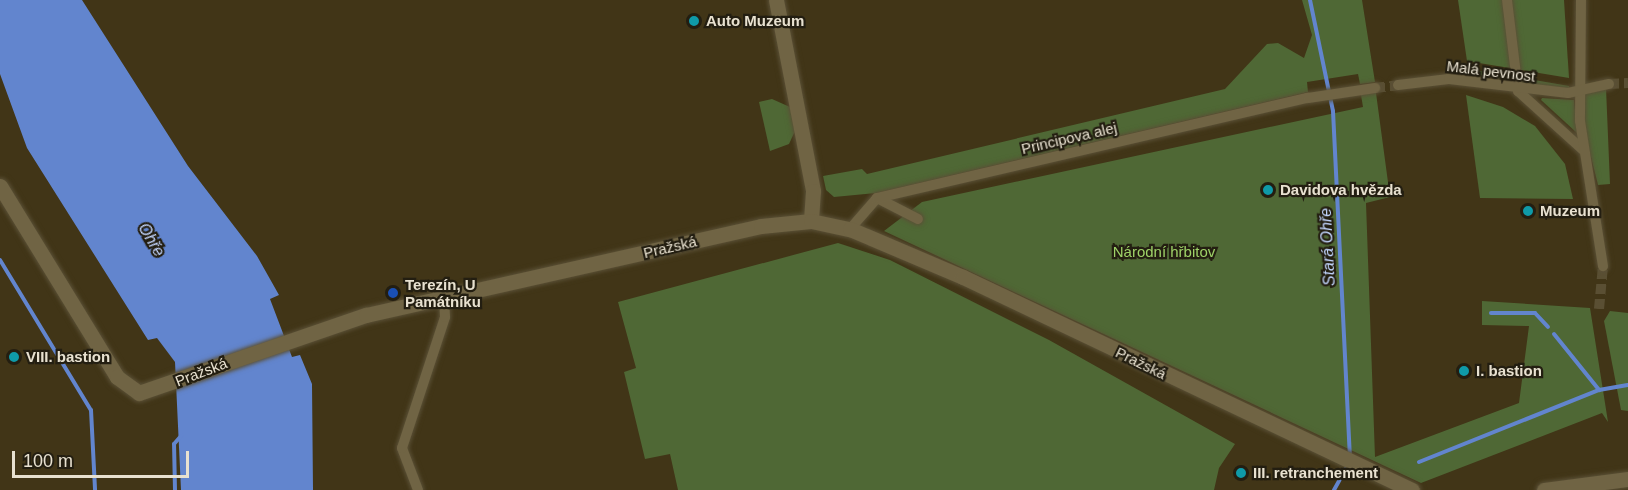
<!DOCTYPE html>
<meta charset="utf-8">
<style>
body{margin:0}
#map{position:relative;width:1628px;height:490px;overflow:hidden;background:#413517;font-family:Arial,sans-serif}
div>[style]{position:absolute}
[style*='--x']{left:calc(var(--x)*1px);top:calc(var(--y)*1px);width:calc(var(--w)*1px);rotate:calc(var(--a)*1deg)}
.green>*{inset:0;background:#4f6835}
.water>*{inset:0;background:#6285ce}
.stream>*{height:4px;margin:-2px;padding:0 2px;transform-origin:2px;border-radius:2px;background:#6285ce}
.street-tunnel>*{height:10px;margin-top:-5px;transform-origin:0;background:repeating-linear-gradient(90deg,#5a4f33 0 10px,transparent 0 15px)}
.roads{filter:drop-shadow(0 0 2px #5a5036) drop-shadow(0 0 2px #5a5036)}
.street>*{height:10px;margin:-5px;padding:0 5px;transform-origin:5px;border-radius:5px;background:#706444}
.secondary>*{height:15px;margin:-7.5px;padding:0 7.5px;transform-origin:7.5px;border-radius:7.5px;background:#706444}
.dots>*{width:16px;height:16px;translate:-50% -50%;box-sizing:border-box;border:3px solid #231e11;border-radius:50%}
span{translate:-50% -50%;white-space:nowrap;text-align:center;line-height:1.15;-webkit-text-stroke:4.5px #231e11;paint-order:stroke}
.poi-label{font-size:15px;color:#e8e1d0;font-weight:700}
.left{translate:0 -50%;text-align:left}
.street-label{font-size:15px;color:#e8e1d0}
.park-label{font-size:15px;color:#9ed268}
.water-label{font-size:16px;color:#c2d5fd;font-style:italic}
.scale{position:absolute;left:12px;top:451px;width:177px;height:27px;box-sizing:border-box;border:3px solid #e8e1d0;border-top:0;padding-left:8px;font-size:18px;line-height:21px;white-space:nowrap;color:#e8e1d0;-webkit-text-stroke:4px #231e11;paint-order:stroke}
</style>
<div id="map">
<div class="green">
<div style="clip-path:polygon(1302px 0,1362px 0,1375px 82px,1360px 84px,1358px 74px,1307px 82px,1308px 92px,876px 193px,834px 197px,826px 190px,823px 176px,862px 169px,867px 174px,1225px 89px,1267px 44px,1278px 43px,1304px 58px,1312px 35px)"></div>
<div style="clip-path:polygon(1458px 0,1564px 0,1569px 78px,1467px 61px)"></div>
<div style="clip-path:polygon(1457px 67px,1569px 86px,1569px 90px,1455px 71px)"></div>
<div style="clip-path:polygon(1606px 88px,1610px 184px,1598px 185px,1584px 129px,1585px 94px)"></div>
<div style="clip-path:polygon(1376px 93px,1390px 197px,1366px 203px,1375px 457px,1519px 403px,1529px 326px,1482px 325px,1482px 301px,1590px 308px,1608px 422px,1602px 413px,1421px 483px,884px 231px,922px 202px,1363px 107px,1361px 95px)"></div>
<div style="clip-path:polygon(1466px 95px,1503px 107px,1535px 126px,1565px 164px,1573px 199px,1480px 198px)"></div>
<div style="clip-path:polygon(1542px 98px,1574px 100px,1577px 133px,1541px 100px)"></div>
<div style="clip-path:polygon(772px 99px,790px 107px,795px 131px,789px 144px,770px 151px,759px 102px)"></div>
<div style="clip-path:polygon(838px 243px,890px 260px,1049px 340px,1235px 444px,1219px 468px,1214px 490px,678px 490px,670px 454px,645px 459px,624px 372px,636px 368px,618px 302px)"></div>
<div style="clip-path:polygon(1610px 311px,1628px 313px,1628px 411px,1621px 410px,1604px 321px)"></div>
</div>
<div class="water">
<div style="clip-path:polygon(0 0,82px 0,188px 166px,257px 256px,279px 295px,270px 299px,292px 357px,300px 355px,312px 384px,313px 490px,181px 490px,175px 362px,157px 338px,148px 340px,27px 148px,0 74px)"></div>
</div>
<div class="stream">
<div style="--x:1310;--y:0;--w:113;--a:78.3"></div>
<div style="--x:1333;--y:111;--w:345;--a:87.2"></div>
<div style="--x:0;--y:260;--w:175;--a:58.8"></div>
<div style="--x:91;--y:410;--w:80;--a:87.1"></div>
<div style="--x:1491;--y:313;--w:44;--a:0"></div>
<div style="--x:1535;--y:313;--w:19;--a:47"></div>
<div style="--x:1554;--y:334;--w:72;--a:51.2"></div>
<div style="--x:1419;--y:462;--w:194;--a:-21.8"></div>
<div style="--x:1599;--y:390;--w:29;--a:-10"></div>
<div style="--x:175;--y:490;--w:46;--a:-91.2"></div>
<div style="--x:174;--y:444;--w:11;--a:-49"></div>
<div style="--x:1334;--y:490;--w:31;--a:-61"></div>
</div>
<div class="street-tunnel">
<div style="--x:1609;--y:84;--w:19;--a:-3"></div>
<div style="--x:1375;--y:88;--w:23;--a:-7"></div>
<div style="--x:1599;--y:309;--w:43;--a:-84.7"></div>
</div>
<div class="roads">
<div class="street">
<div style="--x:1507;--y:0;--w:92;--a:83.1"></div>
<div style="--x:1518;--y:91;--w:88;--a:42.2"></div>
<div style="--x:1581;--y:0;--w:121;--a:90.5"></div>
<div style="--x:1580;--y:121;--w:147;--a:81"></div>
<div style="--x:1398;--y:85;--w:51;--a:-6.7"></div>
<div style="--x:1449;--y:79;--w:120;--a:6.7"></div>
<div style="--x:1568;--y:93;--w:42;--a:-12.4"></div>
<div style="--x:877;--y:198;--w:46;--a:27.1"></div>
<div style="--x:850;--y:229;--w:41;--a:-48.9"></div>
<div style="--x:877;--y:198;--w:442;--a:-13.1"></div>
<div style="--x:1308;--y:98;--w:68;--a:-8.5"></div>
<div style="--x:418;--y:490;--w:45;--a:-110.9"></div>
<div style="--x:402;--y:448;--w:138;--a:-71.8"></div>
<div style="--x:445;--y:317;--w:20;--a:-93"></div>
</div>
<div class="secondary">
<div style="--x:776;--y:0;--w:195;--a:79"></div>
<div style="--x:813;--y:191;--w:30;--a:94"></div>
<div style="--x:0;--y:186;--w:224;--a:58.5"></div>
<div style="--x:117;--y:377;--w:27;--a:36"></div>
<div style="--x:139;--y:393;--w:240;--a:-19"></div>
<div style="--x:366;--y:315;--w:405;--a:-12.7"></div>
<div style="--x:761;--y:226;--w:50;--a:-5.7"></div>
<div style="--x:811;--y:221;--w:40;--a:12"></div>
<div style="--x:850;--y:229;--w:123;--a:23"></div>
<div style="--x:963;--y:277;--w:497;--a:25.4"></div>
<div style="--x:1544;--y:490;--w:85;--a:-7.5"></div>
</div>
</div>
<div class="dots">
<div style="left:694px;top:21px;background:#0f9aa8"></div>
<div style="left:1268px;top:190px;background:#0f9aa8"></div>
<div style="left:1528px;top:211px;background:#0f9aa8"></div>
<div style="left:393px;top:293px;background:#1a4fb4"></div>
<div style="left:14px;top:357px;background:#0f9aa8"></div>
<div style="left:1464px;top:371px;background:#0f9aa8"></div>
<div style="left:1241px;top:473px;background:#0f9aa8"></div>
</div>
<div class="poi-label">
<span class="left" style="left:706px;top:21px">Auto Muzeum</span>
<span class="left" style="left:1280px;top:190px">Davidova hvězda</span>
<span class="left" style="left:1540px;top:211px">Muzeum</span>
<span class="left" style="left:405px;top:293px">Terezín, U<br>Památníku</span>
<span class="left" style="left:26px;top:357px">VIII. bastion</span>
<span class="left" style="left:1476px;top:371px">I. bastion</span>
<span class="left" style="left:1253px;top:473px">III. retranchement</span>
</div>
<div class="street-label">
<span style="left:1491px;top:71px;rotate:7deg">Malá pevnost</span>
<span style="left:1069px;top:138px;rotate:-13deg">Principova alej</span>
<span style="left:670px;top:247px;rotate:-13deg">Pražská</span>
<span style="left:1141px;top:363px;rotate:26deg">Pražská</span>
<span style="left:201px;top:372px;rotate:-21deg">Pražská</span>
</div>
<div class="park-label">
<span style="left:1164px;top:252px">Národní hřbitov</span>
</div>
<div class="water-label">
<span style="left:151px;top:240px;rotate:59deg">Ohře</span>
<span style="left:1328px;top:247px;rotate:-93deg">Stará Ohře</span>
</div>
<div class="scale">100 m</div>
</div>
